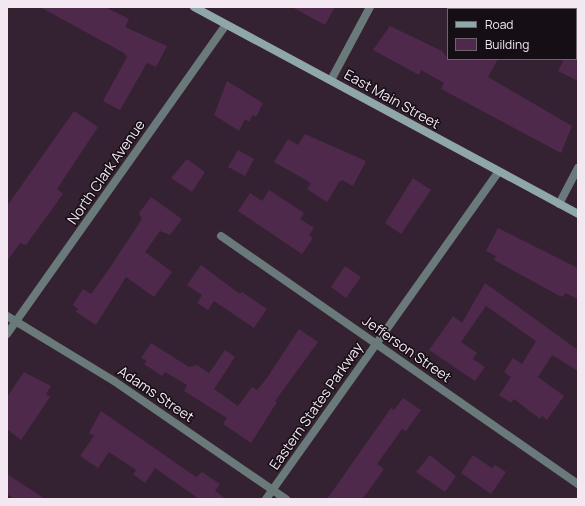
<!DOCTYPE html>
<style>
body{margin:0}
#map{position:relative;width:585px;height:506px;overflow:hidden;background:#342132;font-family:Manrope,sans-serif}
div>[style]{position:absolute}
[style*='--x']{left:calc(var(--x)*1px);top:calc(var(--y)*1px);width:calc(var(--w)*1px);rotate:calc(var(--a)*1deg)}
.building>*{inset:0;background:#4f294c}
.street>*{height:8px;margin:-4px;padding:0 4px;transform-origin:4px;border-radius:4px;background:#6a797a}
.secondary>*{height:8px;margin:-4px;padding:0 4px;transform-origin:4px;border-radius:4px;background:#8fa7a8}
span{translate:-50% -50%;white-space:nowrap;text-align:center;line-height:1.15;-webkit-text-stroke:3px #160e15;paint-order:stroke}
.street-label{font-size:14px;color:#f3e7f2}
.frame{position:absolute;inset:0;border:8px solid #f3e7f2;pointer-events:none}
.legend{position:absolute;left:447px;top:8px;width:130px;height:52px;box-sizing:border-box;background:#160e15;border:1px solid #6e656d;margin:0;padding:5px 7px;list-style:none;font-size:12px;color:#f3e7f2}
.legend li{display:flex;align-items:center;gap:8px;height:20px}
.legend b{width:20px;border:1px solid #6e656d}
</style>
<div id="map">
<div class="building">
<div style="clip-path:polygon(40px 7px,105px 7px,129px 19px,125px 27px,167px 46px,156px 67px,147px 63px,120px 110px,103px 101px,127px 57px,124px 53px)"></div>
<div style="clip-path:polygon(292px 7px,335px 7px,325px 25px)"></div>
<div style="clip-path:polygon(390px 26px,442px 51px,448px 59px,498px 59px,488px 77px,572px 126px,561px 153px,441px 89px,444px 83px,421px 70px,419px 75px,373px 50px)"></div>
<div style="clip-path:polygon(564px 59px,578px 59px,578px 81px,558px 71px)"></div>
<div style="clip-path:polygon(227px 81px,263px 103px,256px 117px,253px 115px,249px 122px,245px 119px,239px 131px,214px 115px)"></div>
<div style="clip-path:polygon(74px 111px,98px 127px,57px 189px,63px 194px,26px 245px,20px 243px,7px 261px,7px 206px)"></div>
<div style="clip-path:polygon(305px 134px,366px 161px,353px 186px,342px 180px,339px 182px,327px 202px,307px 189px,311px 183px,274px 162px,288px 139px,298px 145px)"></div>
<div style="clip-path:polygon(238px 150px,254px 159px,245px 176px,228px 167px)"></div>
<div style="clip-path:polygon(187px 159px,205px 172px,192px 192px,171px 178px)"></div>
<div style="clip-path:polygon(413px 178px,431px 190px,401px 234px,385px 223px)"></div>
<div style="clip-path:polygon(269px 190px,304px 213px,300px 219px,314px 228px,309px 235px,313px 238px,302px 254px,238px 211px,250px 193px,262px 201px)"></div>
<div style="clip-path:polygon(151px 197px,182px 219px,170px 235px,160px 231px,145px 252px,172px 272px,154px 297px,126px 277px,96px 325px,76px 312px,78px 309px,73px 305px,83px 289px,91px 294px,109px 269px,142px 219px,139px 213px)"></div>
<div style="clip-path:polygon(498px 228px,578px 268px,578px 299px,565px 293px,563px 297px,558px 295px,494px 260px,496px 256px,486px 251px)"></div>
<div style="clip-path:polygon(201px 265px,240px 294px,242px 292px,267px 309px,254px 328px,214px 301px,208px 310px,197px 303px,202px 295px,187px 285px)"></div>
<div style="clip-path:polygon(345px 266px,361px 277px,346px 298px,331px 287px)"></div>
<div style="clip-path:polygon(485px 283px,578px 350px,578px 371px,552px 355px,538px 377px,564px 396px,547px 420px,542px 416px,540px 419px,514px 399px,511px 403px,499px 395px,511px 377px,504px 372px,513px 358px,522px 364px,536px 341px,486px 306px,461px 342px,477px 353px,473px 359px,485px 367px,475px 381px,429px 350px,453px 316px,462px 323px)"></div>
<div style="clip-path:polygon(299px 329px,318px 342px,275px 401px,277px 402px,251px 443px,223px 424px,227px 418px,184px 391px,187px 385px,165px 372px,162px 376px,144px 364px,147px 361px,141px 358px,151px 343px,189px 367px,197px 365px,209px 373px,225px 350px,235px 357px,214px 389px,238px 406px,252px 387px,257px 390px,267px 378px)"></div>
<div style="clip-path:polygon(24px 372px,51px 386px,46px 394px,50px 397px,21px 440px,7px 429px,7px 397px)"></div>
<div style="clip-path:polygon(403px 398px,421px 410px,406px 431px,402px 429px,377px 464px,384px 469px,369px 490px,362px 499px,327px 499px,391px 408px,394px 410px)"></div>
<div style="clip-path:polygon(101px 411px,196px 477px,202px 472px,220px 484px,215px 491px,226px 499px,199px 499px,155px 468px,145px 483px,133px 474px,136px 470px,109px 452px,98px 468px,80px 456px,94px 436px,89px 433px)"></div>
<div style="clip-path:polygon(430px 455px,456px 476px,445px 492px,416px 472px)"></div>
<div style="clip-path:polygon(473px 455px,492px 468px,495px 465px,506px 472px,491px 494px,461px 473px)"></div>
<div style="clip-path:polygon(7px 474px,45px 499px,14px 499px,7px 494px)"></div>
</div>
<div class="street">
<div style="--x:331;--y:80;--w:83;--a:-61.9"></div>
<div style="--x:559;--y:204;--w:41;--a:-62.2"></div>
<div style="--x:221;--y:236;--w:435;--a:34.8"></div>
<div style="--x:7;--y:316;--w:125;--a:31.3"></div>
<div style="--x:114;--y:381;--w:209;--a:34.5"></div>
<div style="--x:7;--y:334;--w:379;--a:-54.7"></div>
<div style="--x:266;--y:499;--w:401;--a:-54.6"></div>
</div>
<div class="secondary">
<div style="--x:194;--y:7;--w:436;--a:28.3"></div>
</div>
<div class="street-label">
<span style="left:392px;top:99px;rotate:29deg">East Main Street</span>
<span style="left:106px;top:172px;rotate:-55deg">North Clark Avenue</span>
<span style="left:407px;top:349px;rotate:35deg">Jefferson Street</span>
<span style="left:156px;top:394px;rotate:34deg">Adams Street</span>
<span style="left:316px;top:406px;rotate:-55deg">Eastern States Parkway</span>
</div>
<div class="frame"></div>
<ul class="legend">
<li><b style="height:5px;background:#8fa7a8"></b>Road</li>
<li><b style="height:11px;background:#4f294c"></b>Building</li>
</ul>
</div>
